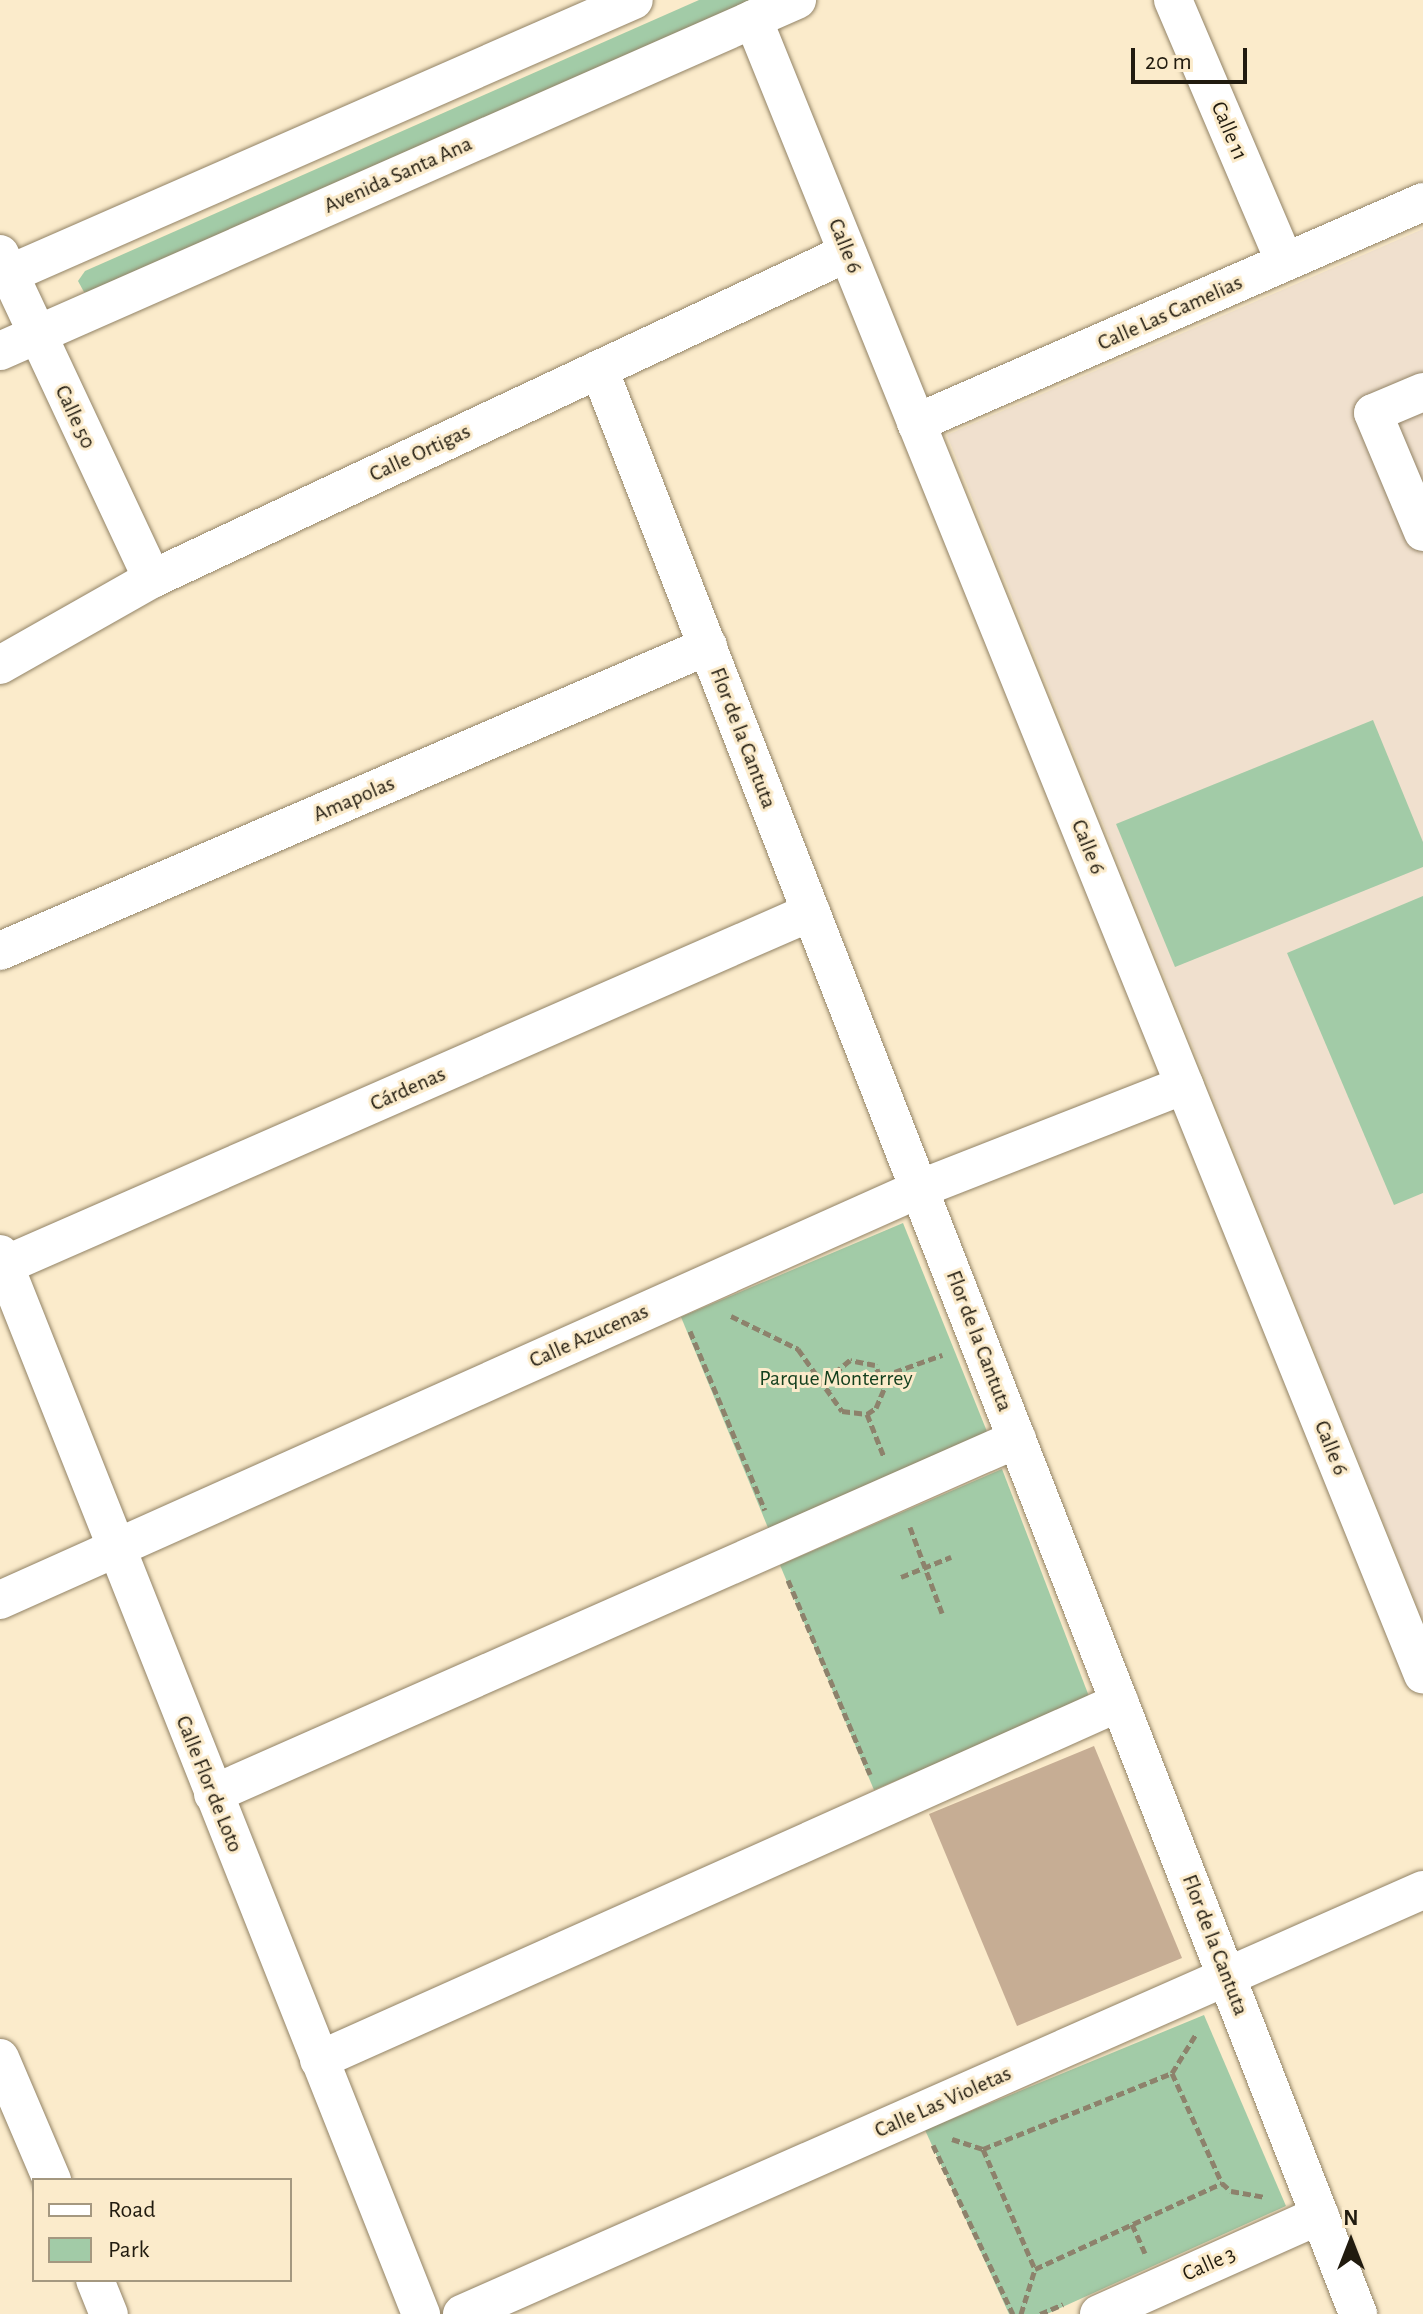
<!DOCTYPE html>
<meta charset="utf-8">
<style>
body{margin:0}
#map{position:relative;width:1423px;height:2314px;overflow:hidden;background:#fbebcb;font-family:"Alegreya Sans",sans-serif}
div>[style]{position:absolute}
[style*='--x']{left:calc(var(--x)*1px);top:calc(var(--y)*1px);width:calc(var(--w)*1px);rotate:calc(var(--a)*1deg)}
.education>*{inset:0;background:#f0e0ce}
.green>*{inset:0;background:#a2cba7}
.building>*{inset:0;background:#c6ad94}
.path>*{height:5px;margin-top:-2.5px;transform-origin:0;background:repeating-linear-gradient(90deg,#8d826c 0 8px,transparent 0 12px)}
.roads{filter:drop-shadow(0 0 2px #928366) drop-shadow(0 0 2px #928366)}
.minor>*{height:38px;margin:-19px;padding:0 19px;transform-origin:19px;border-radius:19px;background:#fff}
span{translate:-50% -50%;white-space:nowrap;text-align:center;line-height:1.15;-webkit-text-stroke:6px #fbebcb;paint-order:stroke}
.street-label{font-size:22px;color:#211b0f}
.park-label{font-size:22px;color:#133f1d}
.legend{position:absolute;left:32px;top:2178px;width:260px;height:104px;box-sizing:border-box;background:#fbebcb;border:2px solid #a49880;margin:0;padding:10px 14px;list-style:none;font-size:24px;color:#211b0f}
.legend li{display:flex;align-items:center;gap:16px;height:40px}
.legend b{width:40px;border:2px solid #a49880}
.north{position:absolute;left:1311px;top:2202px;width:80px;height:80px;-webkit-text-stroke:6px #fbebcb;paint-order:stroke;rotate:0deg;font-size:22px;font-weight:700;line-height:32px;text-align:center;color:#211b0f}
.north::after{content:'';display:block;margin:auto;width:28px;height:36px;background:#211b0f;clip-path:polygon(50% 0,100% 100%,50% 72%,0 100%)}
.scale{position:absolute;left:1131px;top:48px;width:116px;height:36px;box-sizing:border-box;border:4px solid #211b0f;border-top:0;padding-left:10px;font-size:24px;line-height:28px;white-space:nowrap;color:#211b0f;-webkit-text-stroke:6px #fbebcb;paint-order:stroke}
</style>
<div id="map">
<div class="education">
<div style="clip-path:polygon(1423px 229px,1423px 1620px,947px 435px)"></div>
</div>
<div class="green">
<div style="clip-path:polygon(699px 0,765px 0,97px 292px,84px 292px,78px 281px,85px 271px)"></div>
<div style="clip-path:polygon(1373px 720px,1423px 842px,1423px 867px,1175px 967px,1116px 824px)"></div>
<div style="clip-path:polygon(1423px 896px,1423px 1193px,1394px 1205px,1287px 953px)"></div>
<div style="clip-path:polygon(903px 1223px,990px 1439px,771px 1535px,681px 1317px)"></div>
<div style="clip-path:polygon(1002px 1469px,1090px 1699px,874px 1790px,780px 1565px)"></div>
<div style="clip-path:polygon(1204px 2015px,1286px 2206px,1047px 2314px,1009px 2314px,925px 2130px)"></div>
</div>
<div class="building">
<div style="clip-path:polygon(1094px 1746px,1182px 1958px,1017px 2026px,929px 1814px)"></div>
</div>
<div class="path">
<div style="--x:731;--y:1316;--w:75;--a:26.2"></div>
<div style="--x:798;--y:1349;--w:76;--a:54.6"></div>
<div style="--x:842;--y:1411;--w:25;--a:7"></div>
<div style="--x:867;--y:1414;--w:11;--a:-34"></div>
<div style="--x:876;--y:1408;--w:23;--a:-67"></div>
<div style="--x:885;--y:1387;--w:24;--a:-114"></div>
<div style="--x:875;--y:1365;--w:25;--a:-169"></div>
<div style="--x:850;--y:1360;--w:26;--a:140"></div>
<div style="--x:830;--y:1377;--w:13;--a:94"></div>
<div style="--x:690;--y:1331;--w:194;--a:67.3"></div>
<div style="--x:883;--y:1376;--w:63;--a:-19.6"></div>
<div style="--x:867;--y:1414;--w:46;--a:68.4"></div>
<div style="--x:910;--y:1527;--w:92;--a:69.6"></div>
<div style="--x:901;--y:1577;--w:54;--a:-21.8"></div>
<div style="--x:788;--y:1580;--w:211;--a:67.1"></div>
<div style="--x:1172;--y:2073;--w:121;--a:65.6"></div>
<div style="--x:952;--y:2139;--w:33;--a:18"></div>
<div style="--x:983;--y:2149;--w:204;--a:-21.9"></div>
<div style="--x:1172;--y:2073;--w:46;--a:-58.4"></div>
<div style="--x:933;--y:2145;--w:187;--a:64.7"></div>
<div style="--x:983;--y:2149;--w:131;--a:66.6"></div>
<div style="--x:1132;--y:2224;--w:32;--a:66"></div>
<div style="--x:1021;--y:2314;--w:47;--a:-72.7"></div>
<div style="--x:1035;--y:2269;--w:206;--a:-24.7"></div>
<div style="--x:1222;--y:2183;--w:12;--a:42"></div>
<div style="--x:1231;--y:2191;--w:34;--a:10"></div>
<div style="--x:1040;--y:2314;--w:25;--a:-23"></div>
</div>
<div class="roads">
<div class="minor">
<div style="--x:1173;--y:0;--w:285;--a:66.9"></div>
<div style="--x:753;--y:19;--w:1786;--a:67.97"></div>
<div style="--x:0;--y:254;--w:359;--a:64.9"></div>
<div style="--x:0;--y:278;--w:692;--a:-23.68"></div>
<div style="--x:0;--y:351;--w:871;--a:-23.77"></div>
<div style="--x:599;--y:369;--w:2088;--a:68.68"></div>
<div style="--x:1423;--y:392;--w:54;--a:157.2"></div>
<div style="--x:1373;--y:413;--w:129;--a:67.2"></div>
<div style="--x:916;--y:423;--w:553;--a:-23.55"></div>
<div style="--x:0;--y:665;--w:175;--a:-29.5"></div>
<div style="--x:152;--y:579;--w:768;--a:-25.13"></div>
<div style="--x:0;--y:951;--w:771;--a:-23.31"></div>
<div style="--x:0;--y:1254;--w:1141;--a:68.34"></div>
<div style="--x:5;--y:1265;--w:880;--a:-23.65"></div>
<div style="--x:0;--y:1600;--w:1007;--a:-24.1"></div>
<div style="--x:919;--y:1189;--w:285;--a:-21.4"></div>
<div style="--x:213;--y:1794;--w:879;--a:-23.82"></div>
<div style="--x:0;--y:2058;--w:133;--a:66.9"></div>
<div style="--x:319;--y:2060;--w:877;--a:-24.08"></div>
<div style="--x:95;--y:2280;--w:37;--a:68"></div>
<div style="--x:462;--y:2314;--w:1050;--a:-23.81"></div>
<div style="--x:1099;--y:2314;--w:242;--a:-24.1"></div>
</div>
</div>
<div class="street-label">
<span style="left:1229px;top:131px;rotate:67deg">Calle 11</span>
<span style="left:398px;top:175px;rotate:-24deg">Avenida Santa Ana</span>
<span style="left:845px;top:246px;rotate:68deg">Calle 6</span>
<span style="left:1170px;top:313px;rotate:-24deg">Calle Las Camelias</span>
<span style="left:75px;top:417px;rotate:65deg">Calle 50</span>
<span style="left:420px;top:453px;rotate:-25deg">Calle Ortigas</span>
<span style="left:743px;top:738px;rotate:69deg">Flor de la Cantuta</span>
<span style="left:354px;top:799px;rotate:-23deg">Amapolas</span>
<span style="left:1088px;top:847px;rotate:68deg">Calle 6</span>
<span style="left:408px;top:1089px;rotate:-24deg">Cárdenas</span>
<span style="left:589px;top:1336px;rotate:-24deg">Calle Azucenas</span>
<span style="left:979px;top:1341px;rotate:69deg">Flor de la Cantuta</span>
<span style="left:1331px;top:1448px;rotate:68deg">Calle 6</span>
<span style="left:209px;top:1784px;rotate:68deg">Calle Flor de Loto</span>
<span style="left:1215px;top:1945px;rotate:69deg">Flor de la Cantuta</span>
<span style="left:943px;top:2102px;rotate:-24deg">Calle Las Violetas</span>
<span style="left:1209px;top:2264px;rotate:-24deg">Calle 3</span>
</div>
<div class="park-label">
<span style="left:836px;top:1379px">Parque Monterrey</span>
</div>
<ul class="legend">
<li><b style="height:10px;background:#fff"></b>Road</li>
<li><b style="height:22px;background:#a2cba7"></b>Park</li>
</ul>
<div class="north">N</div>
<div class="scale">20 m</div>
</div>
